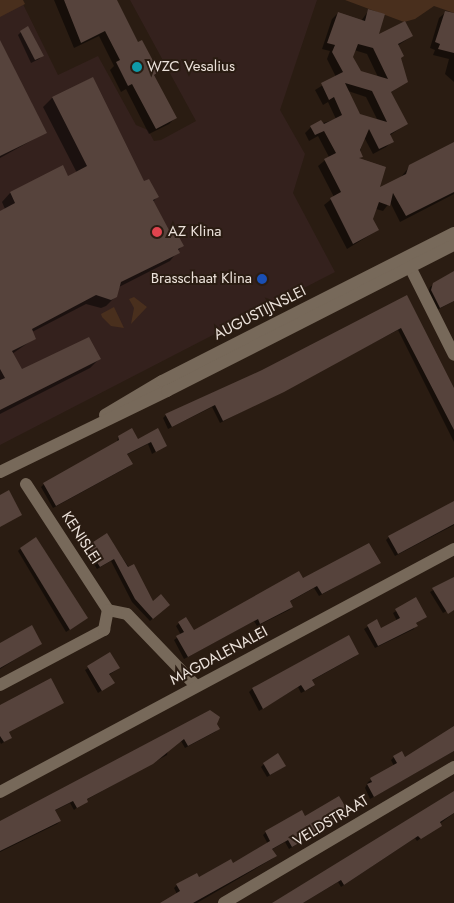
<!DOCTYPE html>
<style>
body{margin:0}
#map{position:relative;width:454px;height:903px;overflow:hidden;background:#2a1c12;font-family:Jost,sans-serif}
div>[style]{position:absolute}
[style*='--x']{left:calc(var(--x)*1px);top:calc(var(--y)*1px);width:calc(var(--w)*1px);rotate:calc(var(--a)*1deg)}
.medical>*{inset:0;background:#34211d}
.green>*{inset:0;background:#492f1d}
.shadow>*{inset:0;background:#0007}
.building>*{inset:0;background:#56433c}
.minor>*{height:12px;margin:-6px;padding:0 6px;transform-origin:6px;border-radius:6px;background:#77695a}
.dots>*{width:14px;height:14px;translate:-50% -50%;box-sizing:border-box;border:2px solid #2a1c12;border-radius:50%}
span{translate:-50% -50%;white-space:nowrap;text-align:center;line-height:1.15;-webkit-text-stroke:4px #2a1c12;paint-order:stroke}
.poi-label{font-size:15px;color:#ebe1da}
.left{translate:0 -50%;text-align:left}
.right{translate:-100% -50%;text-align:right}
.street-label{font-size:15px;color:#ebe1da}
</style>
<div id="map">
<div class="medical">
<div style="clip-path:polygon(0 0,21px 0,58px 75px,98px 56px,136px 125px,148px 130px,154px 141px,161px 140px,196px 121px,130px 0,317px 0,280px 110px,305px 154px,293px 193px,335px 272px,0 445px)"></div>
</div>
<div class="green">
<div style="clip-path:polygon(0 0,23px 0,25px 4px,0 17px)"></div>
<div style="clip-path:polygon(345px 0,454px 0,454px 13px,434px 6px,415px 19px,404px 22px)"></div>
<div style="clip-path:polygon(134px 297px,147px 307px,131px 324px,134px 308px,129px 299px)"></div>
<div style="clip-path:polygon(114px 307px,124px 328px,111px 326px,102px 317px,101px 314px)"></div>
</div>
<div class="shadow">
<div style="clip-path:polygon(54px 0,115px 0,137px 43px,158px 72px,153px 76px,175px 118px,169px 124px,149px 134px,126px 89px,121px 92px,110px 70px,114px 66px,99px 36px,74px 48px)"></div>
<div style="clip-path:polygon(evenodd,369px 10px,377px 36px,412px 36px,397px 46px,407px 81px,390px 93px,406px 124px,389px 136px,392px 141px,386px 147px,373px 154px,364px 137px,358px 160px,378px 190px,401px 177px,410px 166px,454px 143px,454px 194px,400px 222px,390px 202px,383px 211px,376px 209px,372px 219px,378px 230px,347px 249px,324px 205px,334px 197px,318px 166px,329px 157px,318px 136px,309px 141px,305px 133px,311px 127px,336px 119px,328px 102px,323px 105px,315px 90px,336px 77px,327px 59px,330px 51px,322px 49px,332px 19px,338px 13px,361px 21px,369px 10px,354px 50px,367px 54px,378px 77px,360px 73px,352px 57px,354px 50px,369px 10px,348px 91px,366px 97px,378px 121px,359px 115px,348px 91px)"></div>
<div style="clip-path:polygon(446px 12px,454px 15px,454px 82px,445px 74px,449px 59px,433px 55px,435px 50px,430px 48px,439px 18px)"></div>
<div style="clip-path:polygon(21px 32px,42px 56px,39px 59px,31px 63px,18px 35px)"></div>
<div style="clip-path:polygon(0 43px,45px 133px,0 158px)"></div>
<div style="clip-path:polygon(92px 78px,144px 183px,157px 197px,153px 202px,169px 232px,182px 246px,170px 261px,119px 287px,115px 297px,106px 306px,101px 308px,86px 304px,32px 332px,35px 338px,12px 354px,21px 371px,99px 359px,90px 368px,0 414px,0 212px,5px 209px,2px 202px,10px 193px,62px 167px,68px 177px,77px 173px,43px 107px,52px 98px)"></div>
<div style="clip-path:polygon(454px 273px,454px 301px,437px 310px,428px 293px,430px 287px)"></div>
<div style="clip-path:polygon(407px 296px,454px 391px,454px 442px,398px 330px,220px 423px,212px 407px,168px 429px,163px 418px,166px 415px,263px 371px)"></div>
<div style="clip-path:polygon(157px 430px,162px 448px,152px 454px,148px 444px,126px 455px,131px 464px,128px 467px,53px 508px,41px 487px,44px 484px,117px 443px,118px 437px,137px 441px)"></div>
<div style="clip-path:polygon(454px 503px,454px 525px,395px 556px,386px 540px,389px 537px)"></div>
<div style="clip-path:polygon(107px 535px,153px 603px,168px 605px,150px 621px,132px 602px,111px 561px,97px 569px,85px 549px)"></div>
<div style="clip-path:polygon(21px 548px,83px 621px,66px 632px,18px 551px)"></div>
<div style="clip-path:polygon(379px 563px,319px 596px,314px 588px,289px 602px,292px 607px,289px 610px,257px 626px,254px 621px,184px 659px,174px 640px,181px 635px,176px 626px,179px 623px,193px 631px,303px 579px)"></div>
<div style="clip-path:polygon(454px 578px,454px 607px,443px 613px,430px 592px)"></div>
<div style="clip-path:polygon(416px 599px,425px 617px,415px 624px,414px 629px,375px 648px,364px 629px,377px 621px,381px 630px,397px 621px,393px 613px)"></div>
<div style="clip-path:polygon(348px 636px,357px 654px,354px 657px,311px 681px,314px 685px,311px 688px,301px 693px,298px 687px,259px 711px,249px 692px,252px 689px)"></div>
<div style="clip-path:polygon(0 644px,40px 644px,0 669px)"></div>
<div style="clip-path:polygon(110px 654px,119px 668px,109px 675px,110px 685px,98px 693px,85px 670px)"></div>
<div style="clip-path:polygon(0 709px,10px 738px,1px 744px,0 742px)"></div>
<div style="clip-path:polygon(210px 711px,218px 729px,215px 732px,185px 748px,181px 741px,168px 749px,167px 755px,86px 800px,74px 810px,70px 803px,54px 811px,60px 821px,57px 824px,0 852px,0 824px)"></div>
<div style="clip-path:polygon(454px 728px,454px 751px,370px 799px,365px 788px,368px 782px,394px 766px,391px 760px,394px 757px,405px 759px)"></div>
<div style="clip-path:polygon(264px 764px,285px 766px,267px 777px,261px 767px)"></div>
<div style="clip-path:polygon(454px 793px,454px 813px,417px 841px,415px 838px,341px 887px,338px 882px,303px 903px,273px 903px)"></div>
<div style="clip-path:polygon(301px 812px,305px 818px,348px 814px,289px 849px,285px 842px,271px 850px,275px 856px,272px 859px,197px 903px,162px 903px,177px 894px,174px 888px,177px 885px,233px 865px,268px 844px,263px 835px,266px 832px)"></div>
</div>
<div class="building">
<div style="clip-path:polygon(64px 0,117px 0,138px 42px,142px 40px,159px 72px,154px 75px,177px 118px,156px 129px,132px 84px,128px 86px,116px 62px,120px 60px,105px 31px,81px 43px)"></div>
<div style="clip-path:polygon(evenodd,368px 9px,385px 14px,379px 34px,405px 21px,413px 36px,398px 44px,404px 56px,401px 58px,408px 82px,391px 92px,408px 124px,390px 134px,394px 142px,379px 149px,369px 129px,360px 150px,363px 157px,359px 158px,386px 167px,380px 187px,406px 174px,409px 165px,454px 142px,454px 192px,406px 216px,393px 193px,390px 206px,379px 202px,373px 219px,379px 230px,353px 244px,330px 198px,341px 192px,324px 159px,336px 153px,324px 131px,315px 135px,310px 126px,321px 120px,324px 124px,342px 115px,334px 97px,329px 100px,321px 83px,343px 72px,332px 52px,335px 45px,327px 43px,338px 12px,365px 21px,368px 9px,358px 44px,373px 48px,388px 79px,361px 71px,353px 57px,358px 44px,368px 9px,345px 83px,372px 91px,387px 122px,360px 114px,345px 83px)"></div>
<div style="clip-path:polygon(445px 11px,454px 13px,454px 53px,438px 49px,440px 44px,435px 42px)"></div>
<div style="clip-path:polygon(28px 26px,44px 56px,35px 60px,20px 31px)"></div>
<div style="clip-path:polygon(0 40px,47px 133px,0 156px)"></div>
<div style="clip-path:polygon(93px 77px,144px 181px,149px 179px,159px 197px,153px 200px,169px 230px,174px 228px,184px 246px,178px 249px,180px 253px,121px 282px,117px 297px,111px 300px,96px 295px,32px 329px,36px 339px,12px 351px,22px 369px,89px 337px,101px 359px,0 410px,0 380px,5px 378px,0 369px,0 211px,15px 203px,10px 192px,63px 165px,68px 176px,87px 166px,52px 97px)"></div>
<div style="clip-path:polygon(454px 271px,454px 301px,440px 308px,431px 290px,433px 283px)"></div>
<div style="clip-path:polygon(407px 295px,454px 388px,454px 430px,401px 328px,284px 392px,223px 421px,215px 405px,172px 427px,165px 414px,262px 370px)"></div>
<div style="clip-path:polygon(132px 428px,138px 439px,158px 428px,167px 446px,156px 452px,151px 442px,127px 454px,133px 464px,56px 506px,43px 483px,119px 440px,118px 436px)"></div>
<div style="clip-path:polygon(9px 490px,22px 515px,0 527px,0 495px)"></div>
<div style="clip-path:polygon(454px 501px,454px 524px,398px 554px,388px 536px)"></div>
<div style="clip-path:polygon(107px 533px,128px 567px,134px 564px,153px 601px,161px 594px,170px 605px,153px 619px,135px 599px,114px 559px,100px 567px,87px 546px)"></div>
<div style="clip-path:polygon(36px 537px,88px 618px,70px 630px,20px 548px)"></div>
<div style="clip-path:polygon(369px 543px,381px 563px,322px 594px,317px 586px,290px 601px,293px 607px,260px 624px,258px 619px,188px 657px,176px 636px,184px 632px,178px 622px,186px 617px,194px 630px,299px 571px,303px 578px)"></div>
<div style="clip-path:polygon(454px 577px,454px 610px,448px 614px,432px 588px)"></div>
<div style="clip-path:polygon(416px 597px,427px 617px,416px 623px,418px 626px,378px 646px,367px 625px,377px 619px,381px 628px,400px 618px,395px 609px)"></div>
<div style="clip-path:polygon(32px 625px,42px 644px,0 668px,0 643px)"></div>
<div style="clip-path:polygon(349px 635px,359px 654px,312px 680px,315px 685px,305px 691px,301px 685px,263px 709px,252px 688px)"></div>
<div style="clip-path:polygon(110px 652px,120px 668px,109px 674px,115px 683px,102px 691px,87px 666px)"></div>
<div style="clip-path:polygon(51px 678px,64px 703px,9px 732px,12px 738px,4px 742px,0 736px,0 705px)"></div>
<div style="clip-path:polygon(210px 710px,220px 717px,217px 724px,220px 729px,188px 746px,184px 739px,153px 764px,87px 799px,88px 802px,77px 808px,73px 801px,55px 810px,61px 821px,0 851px,0 821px)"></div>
<div style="clip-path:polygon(454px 726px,454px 751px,374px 797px,367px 784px,372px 782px,370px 778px,397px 763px,393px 756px,402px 751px,405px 757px)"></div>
<div style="clip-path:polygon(278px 753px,286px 766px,270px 775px,263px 763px)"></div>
<div style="clip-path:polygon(454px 791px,454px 813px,440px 822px,442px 826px,421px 839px,418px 836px,344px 885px,341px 880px,303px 903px,272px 903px)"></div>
<div style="clip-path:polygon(339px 796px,350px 814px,292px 847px,288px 840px,272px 849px,277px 856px,193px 903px,160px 903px,180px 891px,176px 884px,197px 873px,199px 877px,231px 859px,233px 863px,270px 841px,265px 831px,302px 810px,305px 816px)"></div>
</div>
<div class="minor">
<div style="--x:410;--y:267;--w:98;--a:63.4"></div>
<div style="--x:105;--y:415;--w:66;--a:-30.8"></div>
<div style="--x:162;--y:381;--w:327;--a:-26.9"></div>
<div style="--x:0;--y:472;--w:186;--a:-25.9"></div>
<div style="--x:167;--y:391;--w:322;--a:-27"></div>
<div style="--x:26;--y:484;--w:150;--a:56.9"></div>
<div style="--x:108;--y:610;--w:19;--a:12"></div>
<div style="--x:127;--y:614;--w:100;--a:46.2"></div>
<div style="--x:0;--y:685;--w:118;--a:-27.9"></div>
<div style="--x:104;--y:630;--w:20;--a:-79"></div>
<div style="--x:0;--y:792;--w:515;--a:-28.16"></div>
<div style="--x:224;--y:903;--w:267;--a:-30.6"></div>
</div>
<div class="dots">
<div style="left:137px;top:67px;background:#0f9aa8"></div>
<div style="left:157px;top:232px;background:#e0444e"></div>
<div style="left:262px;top:279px;background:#1a4fb4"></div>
</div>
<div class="poi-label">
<span class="left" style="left:147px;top:67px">WZC Vesalius</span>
<span class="left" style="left:168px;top:232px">AZ Klina</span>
<span class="right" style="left:252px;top:279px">Brasschaat Klina</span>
</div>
<div class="street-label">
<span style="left:260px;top:313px;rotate:-27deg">AUGUSTIJNSLEI</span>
<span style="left:81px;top:538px;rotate:57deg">KENISLEI</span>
<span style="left:219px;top:656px;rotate:-28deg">MAGDALENALEI</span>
<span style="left:331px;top:821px;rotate:-31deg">VELDSTRAAT</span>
</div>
</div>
